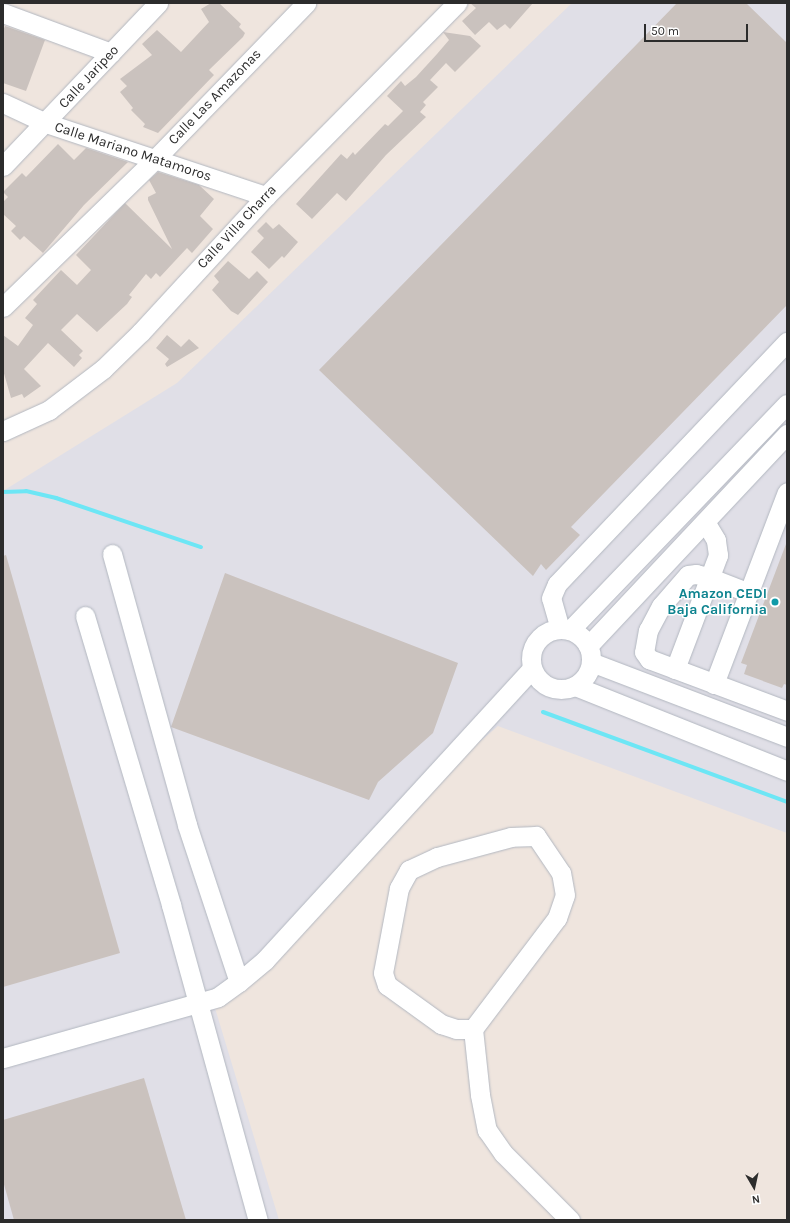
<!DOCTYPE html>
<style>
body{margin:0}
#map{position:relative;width:790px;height:1223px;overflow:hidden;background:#efe5de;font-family:Karla,sans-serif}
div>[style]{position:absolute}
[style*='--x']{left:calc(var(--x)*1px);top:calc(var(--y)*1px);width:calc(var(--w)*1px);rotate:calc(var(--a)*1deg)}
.industrial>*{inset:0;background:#e0dfe7}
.stream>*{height:4px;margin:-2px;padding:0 2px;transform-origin:2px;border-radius:2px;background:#6de6f5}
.building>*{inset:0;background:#cac2be}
.roads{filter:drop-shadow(0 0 1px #b2b7c0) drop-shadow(0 0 1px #b2b7c0)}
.minor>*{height:19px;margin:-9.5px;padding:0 9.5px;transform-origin:9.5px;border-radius:9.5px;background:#fff}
.minor>.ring{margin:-9.5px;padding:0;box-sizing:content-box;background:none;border:19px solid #fff;border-radius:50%}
.dots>*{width:11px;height:11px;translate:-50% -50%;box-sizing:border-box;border:2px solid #fff;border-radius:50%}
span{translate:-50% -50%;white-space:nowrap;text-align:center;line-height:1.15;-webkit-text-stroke:3px #fff;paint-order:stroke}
.street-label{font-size:14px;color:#2c2c2c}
.culture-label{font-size:14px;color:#0d838f;font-weight:700}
.right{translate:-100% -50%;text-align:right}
.frame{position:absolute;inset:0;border:4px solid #2c2c2c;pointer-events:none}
.north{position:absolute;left:734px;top:1167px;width:40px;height:40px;-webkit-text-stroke:3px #fff;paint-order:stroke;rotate:171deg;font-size:11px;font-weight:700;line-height:16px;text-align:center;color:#2c2c2c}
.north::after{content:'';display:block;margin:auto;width:14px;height:18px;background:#2c2c2c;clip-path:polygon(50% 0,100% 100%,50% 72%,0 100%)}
.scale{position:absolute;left:644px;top:24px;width:104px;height:18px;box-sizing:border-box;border:2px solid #2c2c2c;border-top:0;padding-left:5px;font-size:12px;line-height:14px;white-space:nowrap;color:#2c2c2c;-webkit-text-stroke:3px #fff;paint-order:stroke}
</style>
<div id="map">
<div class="industrial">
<div style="clip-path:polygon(572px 3px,787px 3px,787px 833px,498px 726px,471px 749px,229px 999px,215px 1008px,279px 1220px,3px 1220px,3px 491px,177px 383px)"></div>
</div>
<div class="stream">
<div style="--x:3;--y:492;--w:23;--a:-2"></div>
<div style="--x:26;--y:491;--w:31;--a:13"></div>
<div style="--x:56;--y:498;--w:153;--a:18.7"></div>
<div style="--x:543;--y:712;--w:260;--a:20.2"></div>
</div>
<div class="building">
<div style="clip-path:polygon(211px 3px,219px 3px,241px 24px,239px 27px,245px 33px,243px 37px,209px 70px,214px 75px,158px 133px,143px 127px,145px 124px,131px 110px,133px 108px,120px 92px,127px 86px,120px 79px,152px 55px,142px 44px,157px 30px,181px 52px,209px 22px,201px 9px)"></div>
<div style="clip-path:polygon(470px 3px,533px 3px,510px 29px,505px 24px,497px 30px,489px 22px,475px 35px,462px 21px,476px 8px)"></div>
<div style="clip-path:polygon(677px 3px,746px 3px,787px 43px,787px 305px,571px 527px,580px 535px,546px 570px,541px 564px,533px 576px,319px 370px)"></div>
<div style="clip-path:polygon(5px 26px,45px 40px,26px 91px,3px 83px,3px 31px)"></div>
<div style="clip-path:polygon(443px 32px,470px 36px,481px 46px,455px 72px,446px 63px,430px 80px,438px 87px,423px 102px,426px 105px,420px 112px,426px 117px,386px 155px,346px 201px,337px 193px,312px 219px,296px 204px,341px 154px,347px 159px,353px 152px,355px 155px,385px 124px,388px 126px,403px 111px,387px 96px,401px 81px,405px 86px,416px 77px,437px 54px,449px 40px)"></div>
<div style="clip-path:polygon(58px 144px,74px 160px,86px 148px,128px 162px,84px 205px,43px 253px,24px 236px,20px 240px,11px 231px,16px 226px,3px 214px,3px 202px,8px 197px,3px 192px,22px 173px,26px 177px)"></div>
<div style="clip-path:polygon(158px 172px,199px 185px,214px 199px,200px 216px,213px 229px,192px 253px,187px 248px,160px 277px,156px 273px,151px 279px,146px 274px,129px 295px,132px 297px,127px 304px,97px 332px,77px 314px,61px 330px,83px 351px,79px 355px,82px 358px,74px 367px,48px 343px,24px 369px,41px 386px,24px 398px,22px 394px,11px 398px,3px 370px,3px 335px,18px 346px,33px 325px,25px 318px,37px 304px,33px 300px,61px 270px,77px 285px,91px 270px,76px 255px,125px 203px,172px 249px,148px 200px,148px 197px,156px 193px,149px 180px)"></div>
<div style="clip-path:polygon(266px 222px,273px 229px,279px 224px,298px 242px,284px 258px,282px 256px,269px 269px,251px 252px,264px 238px,257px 231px)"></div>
<div style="clip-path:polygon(228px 261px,249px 279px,257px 271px,268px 282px,238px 315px,231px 311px,212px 290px,219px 282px,214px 276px)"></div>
<div style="clip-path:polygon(167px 335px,181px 347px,175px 353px,189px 339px,199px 348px,167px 367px,165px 364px,169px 359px,156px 348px)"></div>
<div style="clip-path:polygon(786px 544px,787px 685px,784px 684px,782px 688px,744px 674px,747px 665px,741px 663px)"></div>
<div style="clip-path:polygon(6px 555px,120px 953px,3px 987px,3px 556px)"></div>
<div style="clip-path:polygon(225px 573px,458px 663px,433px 733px,378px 782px,369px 800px,171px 727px)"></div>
<div style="clip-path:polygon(144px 1078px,186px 1220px,14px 1220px,3px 1181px,3px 1120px)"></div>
</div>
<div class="roads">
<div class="minor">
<div style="--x:3;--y:13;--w:115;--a:20.3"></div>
<div style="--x:3;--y:103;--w:47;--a:24.9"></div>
<div style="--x:46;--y:123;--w:232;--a:18.4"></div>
<div style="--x:3;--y:166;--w:225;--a:-46.4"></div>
<div style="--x:3;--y:307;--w:214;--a:-44.2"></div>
<div style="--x:156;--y:158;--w:216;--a:-45.9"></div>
<div style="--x:3;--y:431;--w:51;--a:-24.5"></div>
<div style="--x:49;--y:410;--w:68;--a:-37.2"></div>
<div style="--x:103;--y:369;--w:53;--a:-44.2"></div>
<div style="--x:141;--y:332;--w:185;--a:-47.4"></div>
<div style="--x:266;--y:196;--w:272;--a:-45.3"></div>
<div style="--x:112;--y:554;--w:281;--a:74.5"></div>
<div style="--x:187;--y:825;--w:165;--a:71.7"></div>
<div style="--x:747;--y:592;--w:42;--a:-159"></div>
<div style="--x:708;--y:577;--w:12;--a:-166"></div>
<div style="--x:696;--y:574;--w:8;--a:173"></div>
<div style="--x:688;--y:575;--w:41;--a:131.1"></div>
<div style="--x:661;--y:606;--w:27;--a:118"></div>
<div style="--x:648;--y:630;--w:22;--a:100"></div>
<div style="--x:644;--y:652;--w:9;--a:54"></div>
<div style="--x:649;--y:659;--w:147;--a:20.6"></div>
<div style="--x:85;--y:616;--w:302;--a:73.4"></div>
<div style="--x:171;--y:905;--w:327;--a:74.6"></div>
<div class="ring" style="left:531px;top:629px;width:41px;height:41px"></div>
<div style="--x:560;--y:629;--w:32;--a:-106"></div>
<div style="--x:551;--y:598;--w:15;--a:-67"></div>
<div style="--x:557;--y:584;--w:334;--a:-46.5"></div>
<div style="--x:570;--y:630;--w:313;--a:-46.2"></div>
<div style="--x:588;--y:646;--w:291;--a:-46.8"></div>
<div style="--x:591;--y:662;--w:210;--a:20.9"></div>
<div style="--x:675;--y:669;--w:122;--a:-69.3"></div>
<div style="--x:718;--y:555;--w:15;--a:-98"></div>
<div style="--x:716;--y:540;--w:21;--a:-121"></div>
<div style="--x:714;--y:684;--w:205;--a:-69.2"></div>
<div style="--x:575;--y:686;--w:228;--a:21.8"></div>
<div style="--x:473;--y:1029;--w:139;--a:-52.9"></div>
<div style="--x:557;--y:918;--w:24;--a:-71"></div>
<div style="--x:565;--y:895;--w:22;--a:-100"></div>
<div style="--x:561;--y:873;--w:45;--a:-124"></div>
<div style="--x:536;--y:836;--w:25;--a:178"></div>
<div style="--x:511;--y:837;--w:77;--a:164.9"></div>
<div style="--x:437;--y:857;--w:31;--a:155"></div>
<div style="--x:409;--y:870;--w:21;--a:119"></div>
<div style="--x:399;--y:888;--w:86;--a:100.7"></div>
<div style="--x:383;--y:973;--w:13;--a:72"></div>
<div style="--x:387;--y:985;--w:67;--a:35.8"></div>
<div style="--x:441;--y:1024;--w:16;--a:18"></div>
<div style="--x:456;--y:1029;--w:17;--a:0"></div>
<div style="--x:473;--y:1029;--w:66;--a:83.9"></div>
<div style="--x:480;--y:1095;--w:36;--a:79"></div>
<div style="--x:487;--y:1130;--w:28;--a:55"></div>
<div style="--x:503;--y:1153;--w:95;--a:45"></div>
<div style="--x:3;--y:1058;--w:223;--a:-15.8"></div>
<div style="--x:218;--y:997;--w:26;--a:-36"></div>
<div style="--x:239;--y:982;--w:34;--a:-40"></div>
<div style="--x:265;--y:960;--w:395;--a:-47.5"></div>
</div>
</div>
<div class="dots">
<div style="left:775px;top:602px;background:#0f9aa8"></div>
</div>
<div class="street-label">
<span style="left:89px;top:77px;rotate:-47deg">Calle Jaripeo</span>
<span style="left:215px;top:97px;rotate:-46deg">Calle Las Amazonas</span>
<span style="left:133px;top:152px;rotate:18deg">Calle Mariano Matamoros</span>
<span style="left:237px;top:227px;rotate:-47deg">Calle Villa Charra</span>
</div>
<div class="culture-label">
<span class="right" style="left:767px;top:602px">Amazon CEDI<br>Baja California</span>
</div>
<div class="frame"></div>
<div class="north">N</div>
<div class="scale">50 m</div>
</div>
